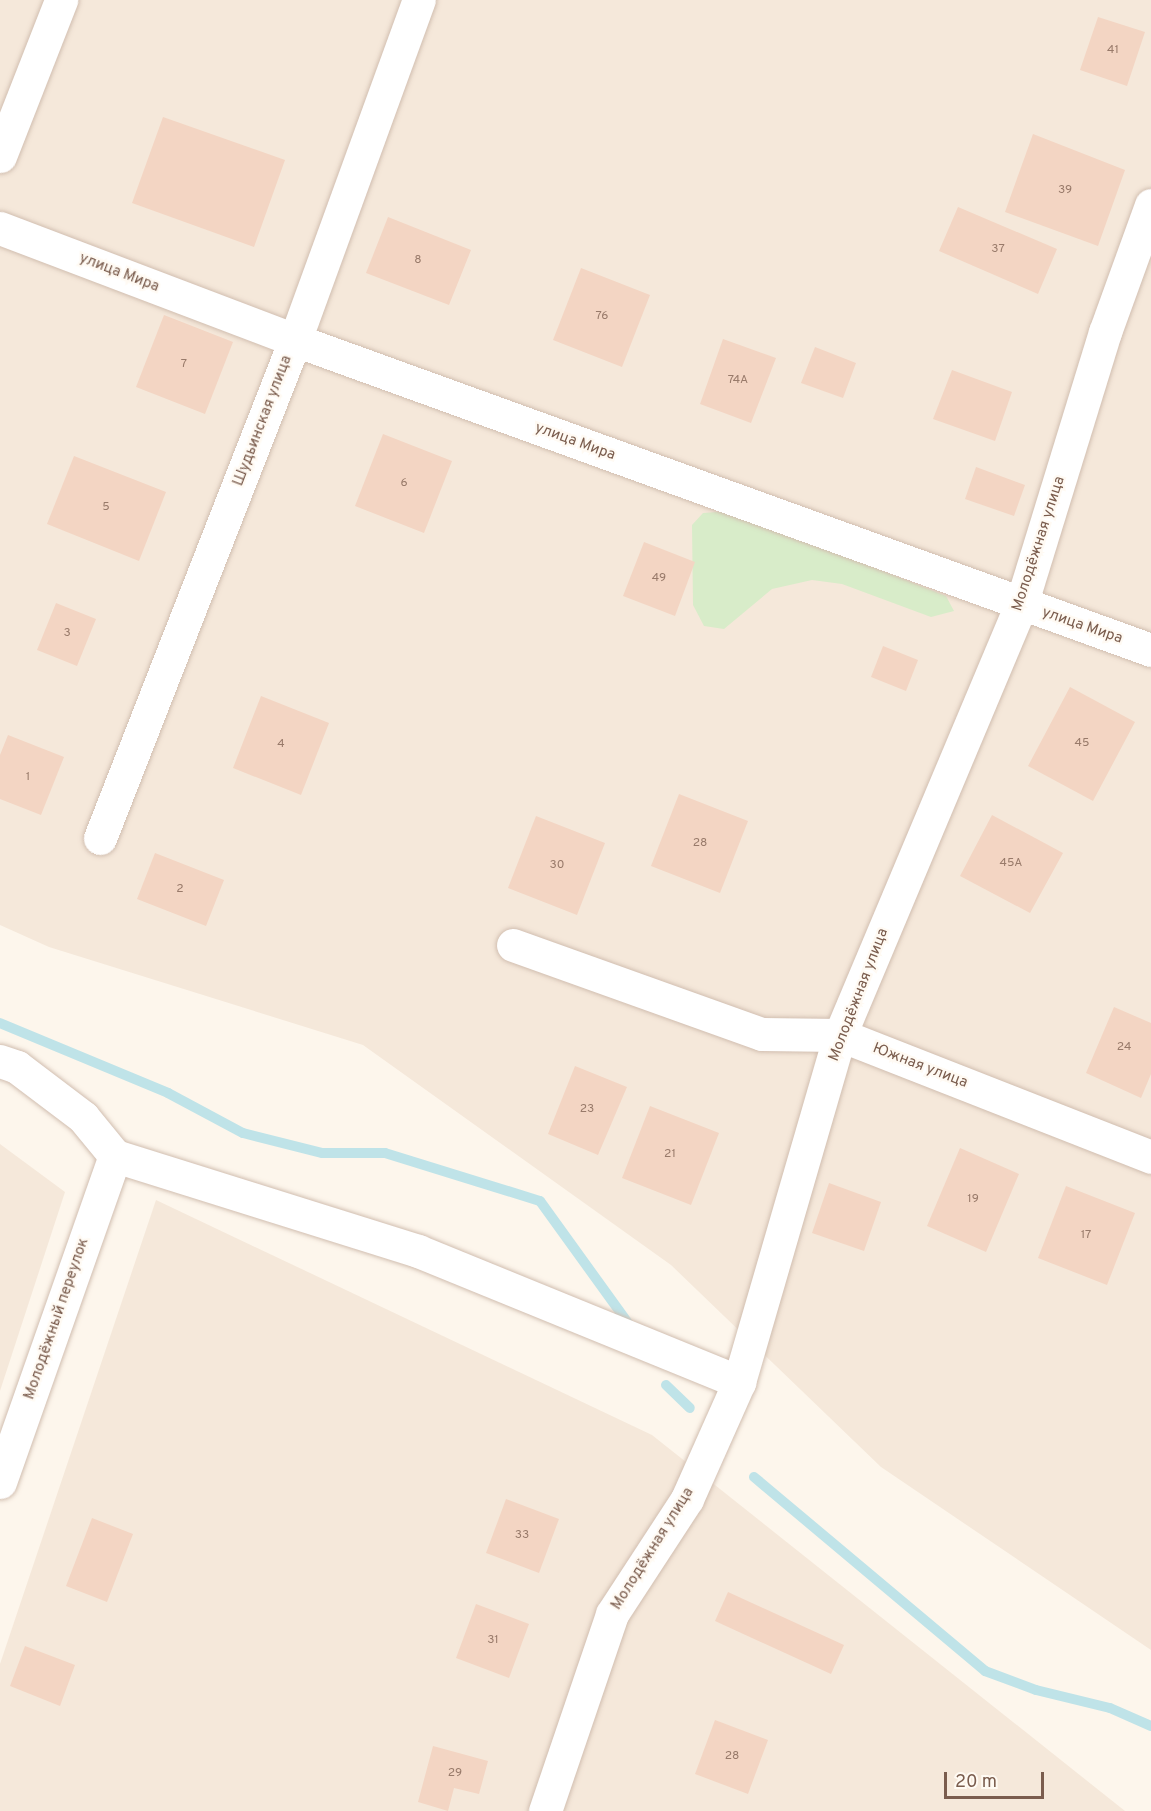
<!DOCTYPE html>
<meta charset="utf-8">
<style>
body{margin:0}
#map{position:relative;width:1151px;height:1811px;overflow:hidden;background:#fdf6ec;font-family:Overpass,sans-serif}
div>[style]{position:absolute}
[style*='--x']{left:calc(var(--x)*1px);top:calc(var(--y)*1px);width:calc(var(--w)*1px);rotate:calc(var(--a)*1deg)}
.residential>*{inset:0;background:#f5e8da}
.green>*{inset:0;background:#d8ecc9}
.stream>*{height:10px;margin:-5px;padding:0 5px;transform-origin:5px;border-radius:5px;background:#bfe3e8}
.building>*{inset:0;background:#f3d5c3}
.roads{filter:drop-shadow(0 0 2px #d1beb0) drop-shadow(0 0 2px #d1beb0)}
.minor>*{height:33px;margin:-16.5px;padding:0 16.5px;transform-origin:16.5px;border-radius:16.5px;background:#fff}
span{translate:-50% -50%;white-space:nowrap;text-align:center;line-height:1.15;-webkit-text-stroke:4.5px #fffaf3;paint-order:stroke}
.number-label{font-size:12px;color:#987a6a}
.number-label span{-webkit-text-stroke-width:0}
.street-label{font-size:15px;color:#7a5c4d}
.scale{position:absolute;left:944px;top:1772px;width:100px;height:27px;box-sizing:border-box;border:3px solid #7a5c4d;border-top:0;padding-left:8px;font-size:18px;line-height:21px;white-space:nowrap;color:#7a5c4d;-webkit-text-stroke:4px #fffaf3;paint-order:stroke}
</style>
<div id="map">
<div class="residential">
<div style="clip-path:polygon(0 0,1151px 0,1151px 1650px,881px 1467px,671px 1265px,363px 1045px,49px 947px,0 925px)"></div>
<div style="clip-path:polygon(0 1144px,65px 1192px,0 1391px)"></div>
<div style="clip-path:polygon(156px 1200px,652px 1435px,1125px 1811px,0 1811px,0 1664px)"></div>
</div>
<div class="green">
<div style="clip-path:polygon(730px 511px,946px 596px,954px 611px,931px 617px,842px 584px,812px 580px,772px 589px,724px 629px,704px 626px,693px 605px,692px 525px,703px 513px)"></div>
</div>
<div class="stream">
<div style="--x:0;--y:1023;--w:182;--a:22.6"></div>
<div style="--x:168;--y:1093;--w:85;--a:28.1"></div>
<div style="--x:243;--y:1133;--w:81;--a:14.2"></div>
<div style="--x:322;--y:1153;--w:63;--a:0"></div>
<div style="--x:385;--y:1153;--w:162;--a:17.2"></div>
<div style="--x:540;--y:1201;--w:150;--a:54.2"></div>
<div style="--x:666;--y:1385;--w:33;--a:44"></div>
<div style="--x:754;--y:1477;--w:302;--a:40"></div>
<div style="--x:985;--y:1671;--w:54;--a:20.4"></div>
<div style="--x:1036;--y:1690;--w:76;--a:13.7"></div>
<div style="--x:1110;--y:1708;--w:45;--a:23.7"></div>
</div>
<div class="building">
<div style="clip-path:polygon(1098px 17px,1145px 32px,1127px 86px,1080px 70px)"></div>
<div style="clip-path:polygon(163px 117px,285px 160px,254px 247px,132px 203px)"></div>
<div style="clip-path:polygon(1033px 134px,1125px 170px,1098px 246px,1005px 212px)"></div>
<div style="clip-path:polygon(958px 207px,1057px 249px,1038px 294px,939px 251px)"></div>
<div style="clip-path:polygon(388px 217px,471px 250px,449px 305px,366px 273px)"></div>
<div style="clip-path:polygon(581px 268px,650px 295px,622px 367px,553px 340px)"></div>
<div style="clip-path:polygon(164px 315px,233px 342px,205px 414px,136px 387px)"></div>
<div style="clip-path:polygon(723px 339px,776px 358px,751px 423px,700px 404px)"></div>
<div style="clip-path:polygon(815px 347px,856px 363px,843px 398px,801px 383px)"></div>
<div style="clip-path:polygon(952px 370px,1012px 392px,995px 441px,933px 419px)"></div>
<div style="clip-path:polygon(383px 434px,452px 461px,424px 533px,355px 506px)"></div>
<div style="clip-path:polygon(74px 456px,166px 492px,139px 561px,47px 524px)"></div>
<div style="clip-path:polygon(976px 467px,1025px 485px,1014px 516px,965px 499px)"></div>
<div style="clip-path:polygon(644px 542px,695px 562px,675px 616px,623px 596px)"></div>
<div style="clip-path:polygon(56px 603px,96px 619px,77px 666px,37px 650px)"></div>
<div style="clip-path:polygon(883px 646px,918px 660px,906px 691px,871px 677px)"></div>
<div style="clip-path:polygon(1070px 687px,1135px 722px,1093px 801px,1028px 766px)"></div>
<div style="clip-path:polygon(261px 696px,329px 723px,301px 795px,233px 768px)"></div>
<div style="clip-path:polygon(8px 735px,64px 757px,41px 815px,0 799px,0 755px)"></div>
<div style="clip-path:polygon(679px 794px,748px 821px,720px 893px,651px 866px)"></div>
<div style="clip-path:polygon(992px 815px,1063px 853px,1030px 913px,960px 876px)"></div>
<div style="clip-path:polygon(536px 816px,605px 843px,577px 915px,508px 888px)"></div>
<div style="clip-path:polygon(155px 853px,224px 880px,206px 926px,137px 899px)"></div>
<div style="clip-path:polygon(1114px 1007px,1151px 1023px,1151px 1074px,1141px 1098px,1086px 1073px)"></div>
<div style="clip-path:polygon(575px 1066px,627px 1087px,598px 1155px,548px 1134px)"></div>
<div style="clip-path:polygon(650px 1106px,719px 1133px,691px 1205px,622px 1178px)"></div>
<div style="clip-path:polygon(960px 1148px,1019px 1174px,986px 1252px,927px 1226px)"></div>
<div style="clip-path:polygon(829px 1183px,881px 1202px,864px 1251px,812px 1233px)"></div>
<div style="clip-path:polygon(1066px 1186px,1135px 1213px,1107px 1285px,1038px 1258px)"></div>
<div style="clip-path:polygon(506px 1499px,559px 1519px,539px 1573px,486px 1553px)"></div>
<div style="clip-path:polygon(92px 1518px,133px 1534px,107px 1602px,66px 1586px)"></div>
<div style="clip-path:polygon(728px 1592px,844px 1645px,831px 1674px,715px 1621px)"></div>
<div style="clip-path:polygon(476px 1604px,529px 1624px,509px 1678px,456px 1658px)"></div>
<div style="clip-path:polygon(25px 1646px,75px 1665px,60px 1706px,10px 1686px)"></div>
<div style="clip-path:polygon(715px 1720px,768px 1740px,748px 1794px,695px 1774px)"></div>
<div style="clip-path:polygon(433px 1746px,488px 1761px,479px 1794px,454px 1788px,448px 1811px,418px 1802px)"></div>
</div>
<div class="roads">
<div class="minor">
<div style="--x:0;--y:156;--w:168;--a:-68.6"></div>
<div style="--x:0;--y:228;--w:316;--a:20.8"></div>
<div style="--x:295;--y:340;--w:910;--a:19.91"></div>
<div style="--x:100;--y:838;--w:535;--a:-68.62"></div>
<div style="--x:295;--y:340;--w:362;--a:-70"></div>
<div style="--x:513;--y:945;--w:264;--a:19.7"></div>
<div style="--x:762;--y:1034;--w:78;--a:0.7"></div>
<div style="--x:840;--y:1035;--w:334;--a:21.4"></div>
<div style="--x:0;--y:1061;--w:18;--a:19"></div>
<div style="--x:17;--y:1067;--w:83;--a:37.1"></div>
<div style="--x:83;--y:1117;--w:50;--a:50.6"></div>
<div style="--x:115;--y:1156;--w:318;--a:17.4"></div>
<div style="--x:418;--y:1251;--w:347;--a:22.2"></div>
<div style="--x:0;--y:1482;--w:346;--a:-70.6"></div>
<div style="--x:545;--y:1811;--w:208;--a:-71.2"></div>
<div style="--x:612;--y:1614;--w:137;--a:-56.9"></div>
<div style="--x:687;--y:1499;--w:128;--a:-66"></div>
<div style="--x:739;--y:1382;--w:361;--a:-73.8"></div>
<div style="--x:840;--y:1035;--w:467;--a:-67.2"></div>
<div style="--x:1021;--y:605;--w:286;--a:-72.9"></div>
<div style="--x:1105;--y:332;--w:135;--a:-70.1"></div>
</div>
</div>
<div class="number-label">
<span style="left:1113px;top:51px">41</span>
<span style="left:1065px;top:191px">39</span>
<span style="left:998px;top:250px">37</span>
<span style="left:418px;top:261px">8</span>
<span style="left:602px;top:317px">76</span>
<span style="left:184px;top:365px">7</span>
<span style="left:738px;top:381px">74А</span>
<span style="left:404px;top:484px">6</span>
<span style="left:106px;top:508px">5</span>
<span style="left:659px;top:579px">49</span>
<span style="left:67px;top:634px">3</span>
<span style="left:1082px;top:744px">45</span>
<span style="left:281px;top:745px">4</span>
<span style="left:28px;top:778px">1</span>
<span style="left:700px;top:844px">28</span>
<span style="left:1011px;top:864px">45А</span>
<span style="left:557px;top:866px">30</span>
<span style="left:180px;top:890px">2</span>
<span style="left:1124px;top:1048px">24</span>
<span style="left:587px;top:1110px">23</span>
<span style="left:670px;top:1155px">21</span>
<span style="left:973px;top:1200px">19</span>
<span style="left:1086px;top:1236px">17</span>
<span style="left:522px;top:1536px">33</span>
<span style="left:493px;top:1641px">31</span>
<span style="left:732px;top:1757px">28</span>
<span style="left:455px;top:1774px">29</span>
</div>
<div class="street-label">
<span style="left:119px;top:273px;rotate:21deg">улица Мира</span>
<span style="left:263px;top:421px;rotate:-69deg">Шудьинская улица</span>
<span style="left:575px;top:442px;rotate:20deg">улица Мира</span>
<span style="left:1039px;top:544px;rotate:-72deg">Молодёжная улица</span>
<span style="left:1082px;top:626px;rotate:19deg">улица Мира</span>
<span style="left:859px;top:995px;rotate:-69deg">Молодёжная улица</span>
<span style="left:920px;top:1066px;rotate:21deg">Южная улица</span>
<span style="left:57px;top:1319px;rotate:-71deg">Молодёжный переулок</span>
<span style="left:653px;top:1549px;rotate:-58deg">Молодёжная улица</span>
</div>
<div class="scale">20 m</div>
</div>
